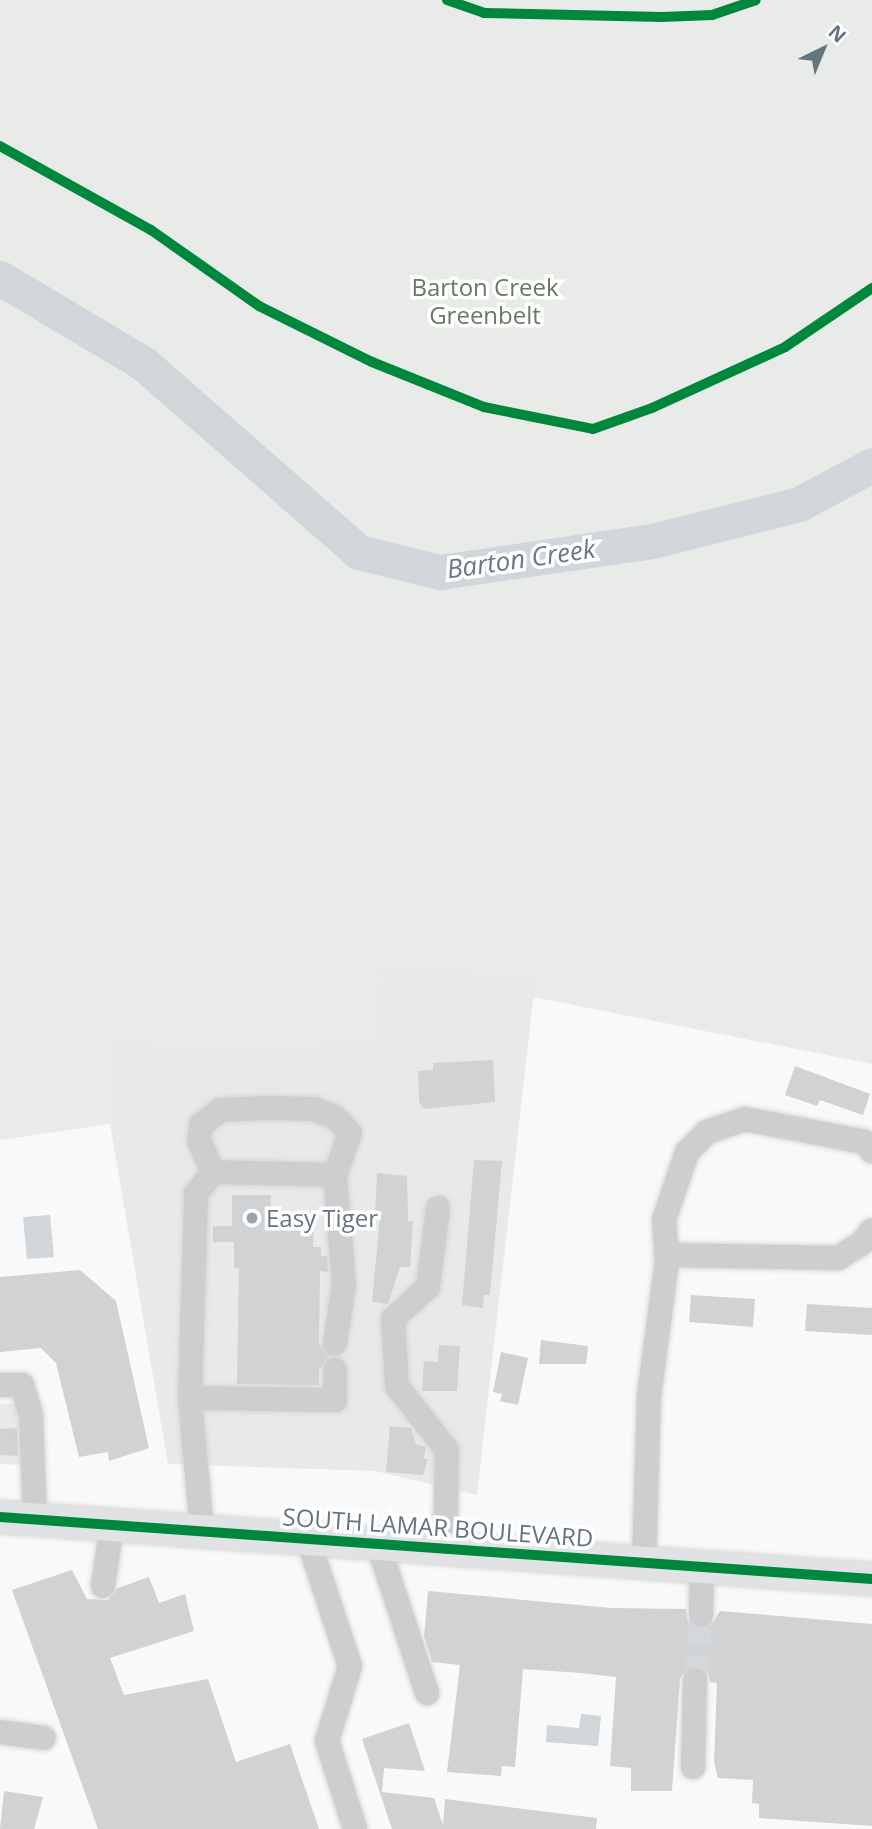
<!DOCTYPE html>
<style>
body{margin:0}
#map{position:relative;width:872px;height:1829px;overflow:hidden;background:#f9f9f9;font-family:"Open Sans",sans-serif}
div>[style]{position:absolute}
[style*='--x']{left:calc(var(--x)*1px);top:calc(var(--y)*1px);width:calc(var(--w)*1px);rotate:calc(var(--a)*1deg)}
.built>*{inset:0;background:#e8e9e9}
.green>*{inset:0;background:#e8ebe7}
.water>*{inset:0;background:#d0d6da}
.river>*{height:35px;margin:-17.5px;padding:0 17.5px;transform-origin:17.5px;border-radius:17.5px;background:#d0d6da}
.building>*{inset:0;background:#d0d2d3}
.minor-tunnel>*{height:24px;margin-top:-12px;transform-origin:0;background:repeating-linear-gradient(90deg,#d4d8db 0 24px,transparent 0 36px)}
.roads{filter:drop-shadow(0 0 2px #d6d7d7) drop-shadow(0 0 2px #d6d7d7)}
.minor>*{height:24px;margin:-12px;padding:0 12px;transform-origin:12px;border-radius:12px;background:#ceced0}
.major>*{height:32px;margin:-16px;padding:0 16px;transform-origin:16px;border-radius:16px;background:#e1e2e3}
.cycleway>*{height:10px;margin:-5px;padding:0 5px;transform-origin:5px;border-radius:5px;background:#00873e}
.dots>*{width:19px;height:19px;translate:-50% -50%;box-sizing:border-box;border:4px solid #fff;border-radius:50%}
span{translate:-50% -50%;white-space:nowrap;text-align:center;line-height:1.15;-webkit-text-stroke:7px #fff;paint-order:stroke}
.park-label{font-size:24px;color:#687965}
.poi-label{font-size:24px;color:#667481}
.left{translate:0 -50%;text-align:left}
.street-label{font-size:24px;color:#667481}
.water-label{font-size:26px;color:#677981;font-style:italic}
.north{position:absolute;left:788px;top:14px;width:70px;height:70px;-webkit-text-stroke:5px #fff;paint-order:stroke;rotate:43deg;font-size:19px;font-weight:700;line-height:28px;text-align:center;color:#667481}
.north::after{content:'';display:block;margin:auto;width:24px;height:32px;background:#667481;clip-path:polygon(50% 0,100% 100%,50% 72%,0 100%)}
</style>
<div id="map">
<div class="built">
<div style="clip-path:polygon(378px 967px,536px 974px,477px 1495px,375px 1471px,168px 1464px,110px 1124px,109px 1042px,374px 1041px)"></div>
<div style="clip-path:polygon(18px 1403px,24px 1465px,0 1464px,0 1404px)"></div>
</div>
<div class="green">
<div style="clip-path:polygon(0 0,872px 0,872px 1064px,533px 997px,535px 974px,378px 968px,374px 1041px,110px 1042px,110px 1124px,0 1140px)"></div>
</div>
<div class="water">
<div style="clip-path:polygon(50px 1215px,54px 1257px,27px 1259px,23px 1217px)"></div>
<div style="clip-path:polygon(581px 1714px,601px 1716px,598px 1746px,546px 1742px,547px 1725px,579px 1728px)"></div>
</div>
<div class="river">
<div style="--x:0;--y:278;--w:168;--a:30.8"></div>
<div style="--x:144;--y:364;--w:286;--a:41.2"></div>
<div style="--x:359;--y:552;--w:83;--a:13.9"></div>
<div style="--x:440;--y:572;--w:214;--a:-8.3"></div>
<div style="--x:652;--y:541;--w:152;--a:-14.1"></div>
<div style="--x:799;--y:504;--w:83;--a:-28.1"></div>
</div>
<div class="building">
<div style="clip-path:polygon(493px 1060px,495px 1102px,424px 1109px,419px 1102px,418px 1071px,433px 1070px,433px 1063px)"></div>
<div style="clip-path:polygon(795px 1066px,870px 1094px,863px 1115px,820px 1100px,817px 1106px,785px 1095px)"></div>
<div style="clip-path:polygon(474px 1160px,502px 1161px,490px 1295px,484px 1295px,483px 1308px,462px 1305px)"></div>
<div style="clip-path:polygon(377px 1173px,407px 1176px,408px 1221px,413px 1221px,410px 1267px,400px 1267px,388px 1304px,372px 1302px,380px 1216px,375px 1216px)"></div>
<div style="clip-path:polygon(232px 1195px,271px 1195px,271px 1227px,314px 1229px,313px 1247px,321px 1247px,321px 1256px,327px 1256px,328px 1272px,320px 1271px,319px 1343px,330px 1356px,319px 1370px,319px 1385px,237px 1384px,239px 1268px,234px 1268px,234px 1242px,213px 1242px,213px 1226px,232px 1226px)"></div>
<div style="clip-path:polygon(80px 1270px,116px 1301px,149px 1448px,109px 1461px,108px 1452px,79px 1457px,56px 1363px,41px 1348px,0 1352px,0 1277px)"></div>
<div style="clip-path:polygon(691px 1295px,755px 1299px,753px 1327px,689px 1322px)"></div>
<div style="clip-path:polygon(807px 1304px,872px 1308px,872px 1335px,805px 1331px)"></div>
<div style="clip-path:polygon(541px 1340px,588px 1346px,586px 1364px,539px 1364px)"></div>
<div style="clip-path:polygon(439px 1345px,460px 1346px,457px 1391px,422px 1391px,424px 1361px,438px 1362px)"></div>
<div style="clip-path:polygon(501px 1352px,528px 1358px,518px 1405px,500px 1401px,502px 1394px,493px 1392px)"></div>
<div style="clip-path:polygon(390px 1426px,411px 1428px,416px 1444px,426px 1447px,424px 1459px,428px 1459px,423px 1475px,386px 1472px)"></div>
<div style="clip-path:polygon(17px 1428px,18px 1456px,0 1455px,0 1429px)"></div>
<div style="clip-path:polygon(72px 1570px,87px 1599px,108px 1600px,118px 1588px,149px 1577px,159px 1603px,185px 1594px,194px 1631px,110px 1658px,124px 1695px,208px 1679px,236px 1762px,290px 1744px,319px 1829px,98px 1829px,12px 1590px)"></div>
<div style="clip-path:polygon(428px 1591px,611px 1608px,686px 1609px,688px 1623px,700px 1630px,709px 1628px,720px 1611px,872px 1624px,872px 1826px,759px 1818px,759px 1804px,752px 1803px,753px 1780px,718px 1778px,714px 1762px,717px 1683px,710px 1682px,708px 1672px,696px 1665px,687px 1667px,680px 1679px,672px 1791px,631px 1791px,631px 1768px,610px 1766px,616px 1677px,581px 1673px,523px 1669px,515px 1767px,502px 1766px,501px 1776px,447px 1772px,460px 1665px,432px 1662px,424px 1636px)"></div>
<div style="clip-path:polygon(409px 1723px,425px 1771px,384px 1768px,382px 1792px,434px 1798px,443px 1825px,445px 1799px,597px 1818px,596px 1829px,392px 1829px,362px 1739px)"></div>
<div style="clip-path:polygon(4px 1791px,43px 1797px,34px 1829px,0 1829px)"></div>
</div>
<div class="minor-tunnel">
<div style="--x:695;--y:1680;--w:65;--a:-84.7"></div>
</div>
<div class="roads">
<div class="minor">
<div style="--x:213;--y:1172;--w:35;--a:-114"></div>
<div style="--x:199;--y:1140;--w:15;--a:-82"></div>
<div style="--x:201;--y:1125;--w:24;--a:-38"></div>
<div style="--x:220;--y:1110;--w:47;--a:-2.4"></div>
<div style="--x:267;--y:1108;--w:47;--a:1.2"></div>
<div style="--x:314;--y:1109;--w:22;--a:21"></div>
<div style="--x:335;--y:1117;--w:22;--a:47"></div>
<div style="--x:350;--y:1133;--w:45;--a:109.7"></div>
<div style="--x:438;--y:1208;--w:80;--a:97.2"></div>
<div style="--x:428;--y:1287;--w:47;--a:137.6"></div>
<div style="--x:393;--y:1319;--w:67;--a:86.6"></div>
<div style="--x:397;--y:1386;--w:81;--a:52"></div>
<div style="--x:447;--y:1450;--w:98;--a:91.2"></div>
<div style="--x:666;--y:1255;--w:172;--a:1"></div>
<div style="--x:838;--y:1258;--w:28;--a:-32"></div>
<div style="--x:862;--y:1243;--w:16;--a:-52"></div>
<div style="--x:0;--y:1385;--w:22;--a:0"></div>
<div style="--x:22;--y:1385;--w:31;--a:73"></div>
<div style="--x:31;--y:1415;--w:104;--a:87.8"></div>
<div style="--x:190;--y:1398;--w:145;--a:0.8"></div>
<div style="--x:335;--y:1400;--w:30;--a:-90"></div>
<div style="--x:202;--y:1531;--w:134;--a:-95.2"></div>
<div style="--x:190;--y:1398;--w:204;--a:-88.3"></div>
<div style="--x:196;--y:1194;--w:28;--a:-52"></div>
<div style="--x:213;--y:1172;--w:122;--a:1.4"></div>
<div style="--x:335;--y:1175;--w:110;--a:85.3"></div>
<div style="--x:344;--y:1285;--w:59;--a:98.8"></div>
<div style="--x:308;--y:1539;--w:134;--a:71.7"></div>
<div style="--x:350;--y:1666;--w:78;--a:107"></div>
<div style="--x:327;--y:1741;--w:92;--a:72.3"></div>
<div style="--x:378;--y:1544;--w:157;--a:71.8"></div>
<div style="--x:644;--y:1563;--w:167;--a:-88.3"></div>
<div style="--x:649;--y:1396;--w:136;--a:-82.4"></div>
<div style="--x:667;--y:1261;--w:41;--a:-94.2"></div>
<div style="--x:664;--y:1220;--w:72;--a:-71.3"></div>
<div style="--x:687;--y:1152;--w:28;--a:-45"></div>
<div style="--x:707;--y:1132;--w:40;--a:-18.9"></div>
<div style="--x:745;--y:1119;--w:121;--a:10.9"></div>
<div style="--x:864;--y:1142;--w:12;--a:48"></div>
<div style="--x:103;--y:1586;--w:63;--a:-81.7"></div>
<div style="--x:701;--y:1615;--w:48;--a:-88.8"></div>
<div style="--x:0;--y:1732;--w:44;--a:7.8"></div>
<div style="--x:693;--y:1767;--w:87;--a:-88.7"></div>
</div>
<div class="major">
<div style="--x:0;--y:1517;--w:874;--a:4.07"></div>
</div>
</div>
<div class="cycleway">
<div style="--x:447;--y:0;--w:39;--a:19"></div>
<div style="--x:484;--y:13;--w:178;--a:1.3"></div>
<div style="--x:662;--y:17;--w:50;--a:-2.3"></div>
<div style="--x:712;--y:15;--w:46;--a:-18.8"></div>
<div style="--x:0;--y:146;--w:173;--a:29.1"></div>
<div style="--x:151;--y:230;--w:132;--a:35.1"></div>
<div style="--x:259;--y:306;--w:126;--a:26.4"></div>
<div style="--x:372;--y:362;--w:121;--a:21.9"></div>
<div style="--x:484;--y:407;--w:111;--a:11.4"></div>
<div style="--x:593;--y:429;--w:63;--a:-19.6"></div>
<div style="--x:652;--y:408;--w:146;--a:-24.6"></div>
<div style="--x:785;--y:347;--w:105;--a:-34.1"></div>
<div style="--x:0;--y:1517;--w:874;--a:4.07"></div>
</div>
<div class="dots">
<div style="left:252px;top:1218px;background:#99a3ab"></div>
</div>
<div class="park-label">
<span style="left:485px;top:301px">Barton Creek<br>Greenbelt</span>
</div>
<div class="poi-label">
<span class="left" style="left:266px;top:1218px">Easy Tiger</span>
</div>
<div class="street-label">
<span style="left:438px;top:1527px;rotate:4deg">SOUTH LAMAR BOULEVARD</span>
</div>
<div class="water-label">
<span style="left:521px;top:559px;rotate:-8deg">Barton Creek</span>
</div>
<div class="north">N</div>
</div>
